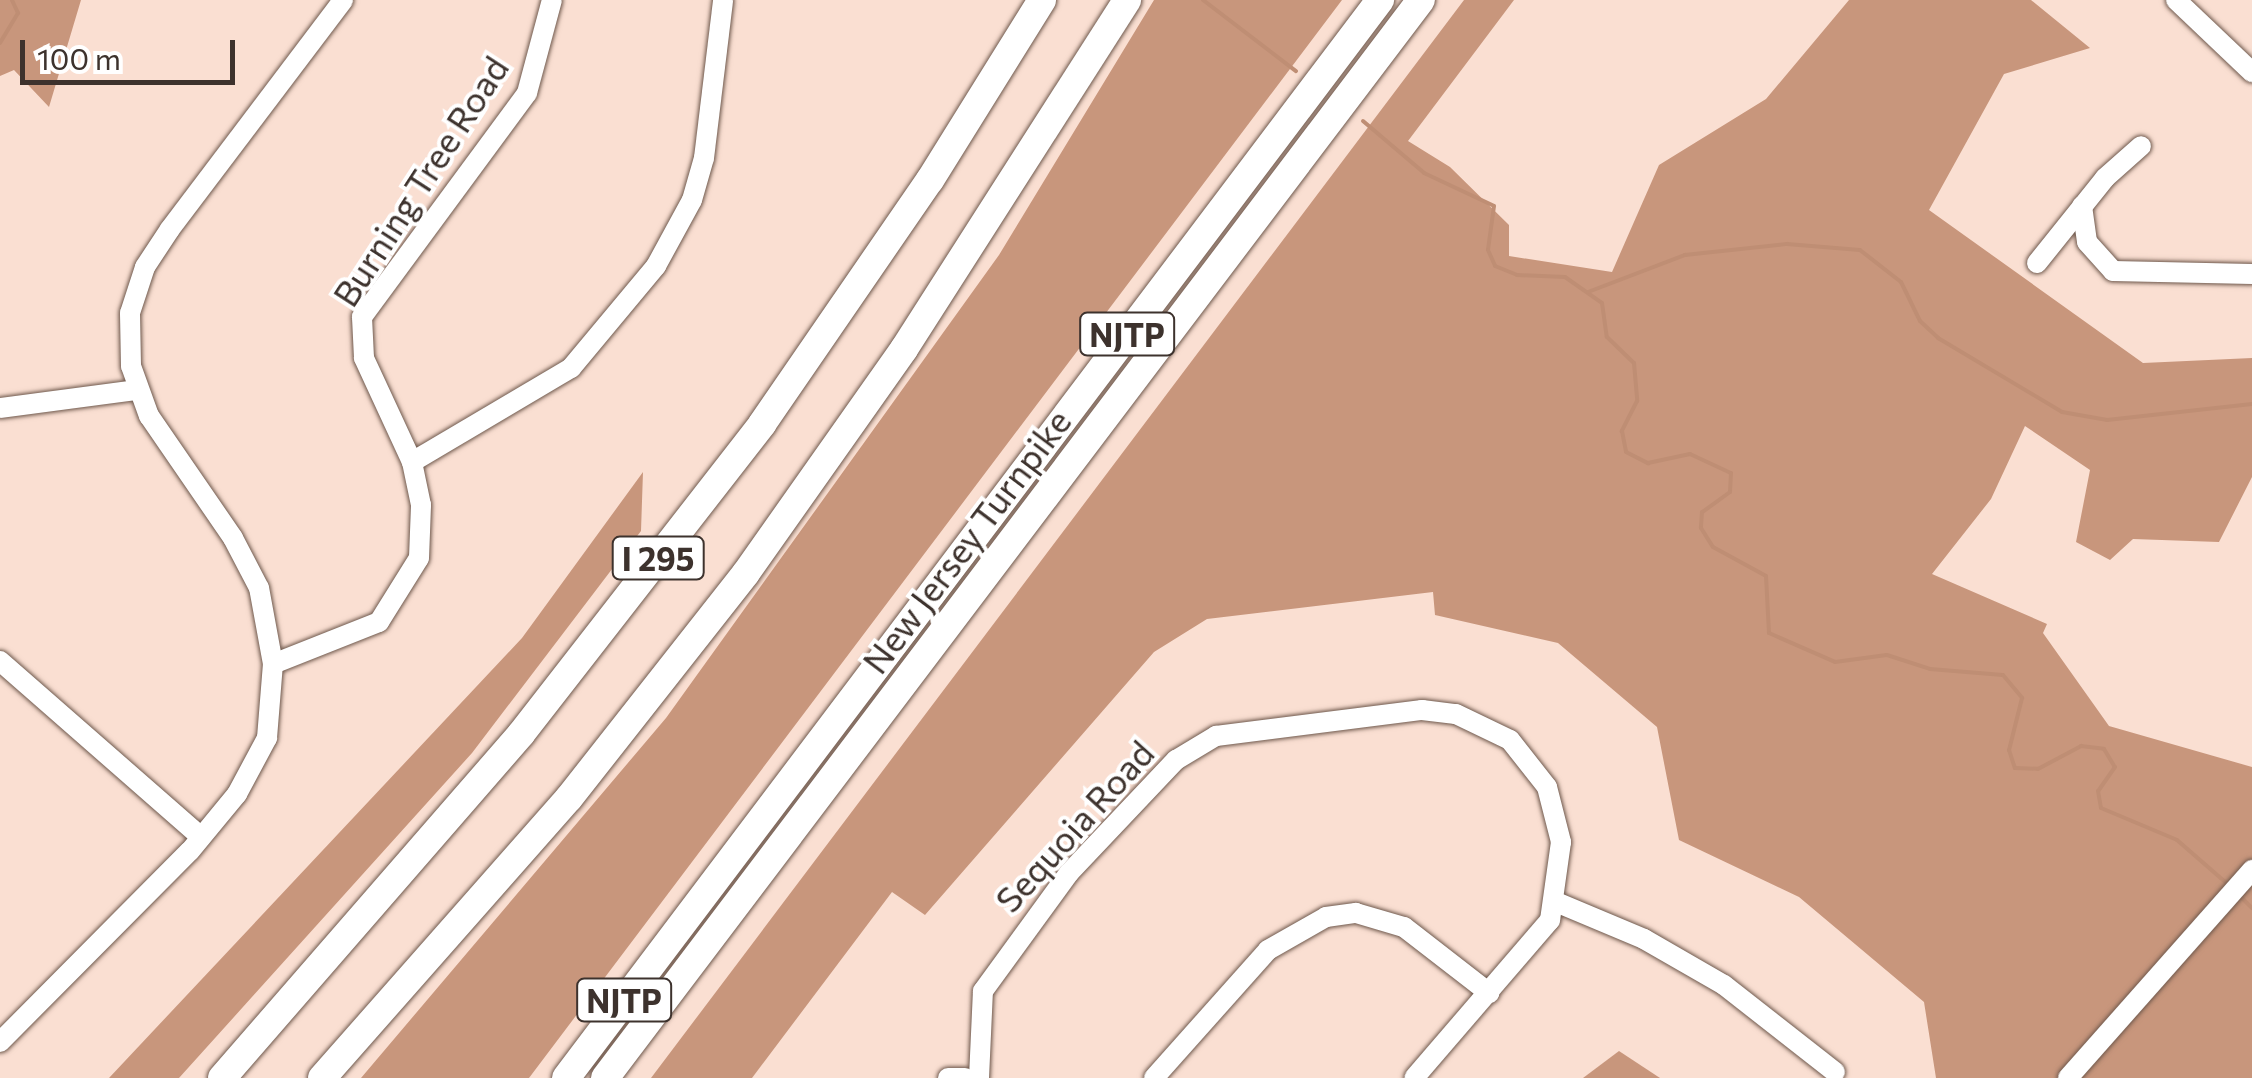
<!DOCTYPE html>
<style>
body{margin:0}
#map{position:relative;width:2252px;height:1078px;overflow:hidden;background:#fadfd2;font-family:Commissioner,sans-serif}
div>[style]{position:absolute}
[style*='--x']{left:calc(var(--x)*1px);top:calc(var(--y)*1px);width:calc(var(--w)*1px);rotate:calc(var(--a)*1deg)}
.forest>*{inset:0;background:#c8967c}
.stream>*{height:4px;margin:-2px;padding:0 2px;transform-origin:2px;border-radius:2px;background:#bf8e74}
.roads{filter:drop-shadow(0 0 2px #6e584c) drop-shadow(0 0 2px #6e584c)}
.minor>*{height:20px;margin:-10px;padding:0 10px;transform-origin:10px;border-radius:10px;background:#fff}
.highway>*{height:28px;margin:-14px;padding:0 14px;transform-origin:14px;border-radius:14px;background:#fff}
span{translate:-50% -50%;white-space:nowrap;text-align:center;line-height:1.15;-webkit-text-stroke:8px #fff;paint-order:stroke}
.shield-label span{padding:2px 8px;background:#fff;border:2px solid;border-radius:8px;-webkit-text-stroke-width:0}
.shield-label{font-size:32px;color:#3d322d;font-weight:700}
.street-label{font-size:35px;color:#3d322d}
.scale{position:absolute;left:20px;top:40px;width:215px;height:45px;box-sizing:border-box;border:5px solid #3d322d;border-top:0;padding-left:12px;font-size:30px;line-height:35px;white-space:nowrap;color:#3d322d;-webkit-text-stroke:8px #fff;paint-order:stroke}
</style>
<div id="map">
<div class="forest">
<div style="clip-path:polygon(0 0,81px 0,49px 107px,14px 70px,0 76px)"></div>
<div style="clip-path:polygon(1154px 0,1342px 0,529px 1078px,361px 1078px,666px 718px,999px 255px)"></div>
<div style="clip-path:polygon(1464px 0,1514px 0,1408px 141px,1450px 167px,1509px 225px,1509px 256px,1612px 272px,1659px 165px,1766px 99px,1849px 0,2031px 0,2090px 48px,2004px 74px,1929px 210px,2143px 363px,2252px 358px,2252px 477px,2219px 542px,2133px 539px,2110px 560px,2076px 542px,2090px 470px,2025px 426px,1991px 499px,1932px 574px,2047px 624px,2043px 633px,2109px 726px,2252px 767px,2252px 1078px,1936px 1078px,1924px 1002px,1799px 897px,1679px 840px,1657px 727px,1558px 643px,1435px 615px,1433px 592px,1207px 619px,1154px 652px,925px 915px,892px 892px,752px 1078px,651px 1078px)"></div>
<div style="clip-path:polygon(643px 472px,641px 531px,472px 753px,179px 1078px,109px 1078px,522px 638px)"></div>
<div style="clip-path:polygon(1619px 1051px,1660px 1078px,1583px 1078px)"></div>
</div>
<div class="stream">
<div style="--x:1203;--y:0;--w:117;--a:37.4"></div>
<div style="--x:0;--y:43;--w:35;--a:-59"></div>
<div style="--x:18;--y:13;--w:14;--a:-115"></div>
<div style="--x:1363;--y:121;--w:80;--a:40.4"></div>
<div style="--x:1424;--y:173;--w:77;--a:25.2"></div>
<div style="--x:1494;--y:206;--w:44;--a:97.8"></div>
<div style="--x:1488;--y:250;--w:17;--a:66"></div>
<div style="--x:1495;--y:266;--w:24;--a:22"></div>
<div style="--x:1517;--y:275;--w:48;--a:2.4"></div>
<div style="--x:1565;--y:277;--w:45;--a:35.1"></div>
<div style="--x:1602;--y:303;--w:34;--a:82"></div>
<div style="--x:1607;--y:337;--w:37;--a:44"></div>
<div style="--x:1634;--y:363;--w:38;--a:85"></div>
<div style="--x:1637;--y:401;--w:34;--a:117"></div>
<div style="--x:1622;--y:431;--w:21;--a:79"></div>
<div style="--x:1626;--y:452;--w:25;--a:27"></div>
<div style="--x:1648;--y:463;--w:43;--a:-12.1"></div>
<div style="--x:1690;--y:454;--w:45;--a:24.9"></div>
<div style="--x:1731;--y:473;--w:19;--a:93"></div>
<div style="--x:1730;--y:492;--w:34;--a:144"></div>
<div style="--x:1702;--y:512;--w:16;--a:94"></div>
<div style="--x:1701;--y:528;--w:22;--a:58"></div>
<div style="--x:1713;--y:547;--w:60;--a:28.7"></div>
<div style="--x:1766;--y:576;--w:57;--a:87"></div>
<div style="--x:1769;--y:633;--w:72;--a:23.7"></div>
<div style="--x:1835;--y:662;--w:52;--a:-7.7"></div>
<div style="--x:1887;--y:655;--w:45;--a:18"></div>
<div style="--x:1930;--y:669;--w:73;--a:4.7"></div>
<div style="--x:2003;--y:675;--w:30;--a:50"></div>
<div style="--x:2022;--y:698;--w:54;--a:104"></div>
<div style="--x:2009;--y:750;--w:19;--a:72"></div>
<div style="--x:2015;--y:768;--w:23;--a:2"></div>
<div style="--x:2038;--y:769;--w:49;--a:-28.1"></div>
<div style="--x:2081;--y:746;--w:23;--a:7"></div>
<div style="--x:2104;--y:749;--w:21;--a:59"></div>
<div style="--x:2115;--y:767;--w:29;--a:125"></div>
<div style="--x:2098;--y:791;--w:17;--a:80"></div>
<div style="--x:2101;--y:808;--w:82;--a:22.8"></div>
<div style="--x:2177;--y:840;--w:70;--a:41"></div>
<div style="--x:1588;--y:292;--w:104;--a:-20.9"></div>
<div style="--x:1685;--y:255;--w:103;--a:-6.2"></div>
<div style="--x:1787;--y:244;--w:73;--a:4.7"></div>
<div style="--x:1860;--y:250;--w:52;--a:38"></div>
<div style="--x:1901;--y:282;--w:43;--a:64"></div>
<div style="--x:1920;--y:321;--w:25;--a:43"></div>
<div style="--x:1938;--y:338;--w:144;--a:30.8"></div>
<div style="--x:2062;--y:412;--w:46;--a:10.1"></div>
<div style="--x:2107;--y:420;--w:146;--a:-6.3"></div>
<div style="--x:2240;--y:896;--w:17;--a:45"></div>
</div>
<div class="roads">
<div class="minor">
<div style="--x:2176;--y:0;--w:105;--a:43.5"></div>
<div style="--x:2082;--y:206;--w:36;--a:82"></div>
<div style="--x:2087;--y:242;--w:39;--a:48"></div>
<div style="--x:2113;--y:271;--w:139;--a:1.2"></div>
<div style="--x:2037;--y:263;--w:109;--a:-51.3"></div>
<div style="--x:2105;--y:178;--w:48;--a:-41.6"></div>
<div style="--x:0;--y:408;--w:138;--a:-7.5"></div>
<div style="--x:412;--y:462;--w:185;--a:-30.6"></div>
<div style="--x:571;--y:368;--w:133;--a:-50.2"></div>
<div style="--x:656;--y:266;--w:75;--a:-61.4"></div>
<div style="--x:692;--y:200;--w:44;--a:-74.1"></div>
<div style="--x:704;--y:158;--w:159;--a:-83.1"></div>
<div style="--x:0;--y:661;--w:267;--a:41.2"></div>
<div style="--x:273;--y:664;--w:114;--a:-21.6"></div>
<div style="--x:379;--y:622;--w:75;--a:-58"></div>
<div style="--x:419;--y:558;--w:53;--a:-87.8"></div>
<div style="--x:421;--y:505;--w:44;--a:-101.8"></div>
<div style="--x:412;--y:462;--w:115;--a:-114.8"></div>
<div style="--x:364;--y:358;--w:41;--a:-92.8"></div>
<div style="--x:362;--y:317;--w:278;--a:-53.6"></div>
<div style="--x:527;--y:93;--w:96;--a:-75"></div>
<div style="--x:1556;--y:902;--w:95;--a:22.8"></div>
<div style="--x:1644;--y:939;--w:92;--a:29.9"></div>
<div style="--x:1724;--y:985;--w:141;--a:38.1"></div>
<div style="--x:0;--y:1042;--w:269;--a:-45.2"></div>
<div style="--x:190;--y:851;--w:74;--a:-50.5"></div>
<div style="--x:237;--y:794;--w:64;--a:-61.8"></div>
<div style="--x:267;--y:738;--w:74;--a:-85.4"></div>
<div style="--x:273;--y:664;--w:77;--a:-100.4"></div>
<div style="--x:259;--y:588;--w:56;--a:-117.5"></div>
<div style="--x:233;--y:538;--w:148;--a:-124.5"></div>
<div style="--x:149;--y:416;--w:53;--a:-109.8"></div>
<div style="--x:131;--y:366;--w:53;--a:-91.1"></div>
<div style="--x:130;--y:313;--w:48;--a:-71.9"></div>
<div style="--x:145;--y:267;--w:45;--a:-56.7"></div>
<div style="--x:170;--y:229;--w:287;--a:-52.9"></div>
<div style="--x:948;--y:1078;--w:17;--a:0"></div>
<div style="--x:979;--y:1078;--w:87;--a:-87.4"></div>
<div style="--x:983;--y:991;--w:146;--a:-53.9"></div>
<div style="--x:1069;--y:873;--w:156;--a:-46.6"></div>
<div style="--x:1176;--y:760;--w:47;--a:-31"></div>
<div style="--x:1216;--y:736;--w:208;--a:-7.2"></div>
<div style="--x:1422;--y:710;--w:34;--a:7"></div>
<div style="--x:1456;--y:714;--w:60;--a:25.7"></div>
<div style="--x:1510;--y:740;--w:60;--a:51.8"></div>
<div style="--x:1547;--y:787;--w:57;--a:75.7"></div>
<div style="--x:1561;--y:842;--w:79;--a:98"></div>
<div style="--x:1550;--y:920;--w:208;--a:130.7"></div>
<div style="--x:1154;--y:1078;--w:171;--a:-48.3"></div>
<div style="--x:1268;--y:950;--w:67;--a:-29.6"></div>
<div style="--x:1326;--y:917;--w:30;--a:-8"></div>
<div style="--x:1356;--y:913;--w:50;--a:16.3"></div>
<div style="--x:1404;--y:927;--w:108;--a:37.8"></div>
<div style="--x:2068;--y:1078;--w:278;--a:-48.5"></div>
</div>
<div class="highway">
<div style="--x:222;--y:1078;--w:456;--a:-49"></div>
<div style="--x:521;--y:734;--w:393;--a:-52.1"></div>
<div style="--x:762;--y:424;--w:296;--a:-55.5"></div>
<div style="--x:930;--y:180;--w:212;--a:-58.1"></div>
<div style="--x:322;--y:1078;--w:373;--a:-48.6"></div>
<div style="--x:569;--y:798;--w:286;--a:-51.8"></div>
<div style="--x:746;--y:573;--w:274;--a:-54.8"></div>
<div style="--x:904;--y:349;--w:414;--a:-57.4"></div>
<div style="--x:566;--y:1078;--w:1351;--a:-52.94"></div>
<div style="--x:605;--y:1078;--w:1352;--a:-52.88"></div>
</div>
</div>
<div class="shield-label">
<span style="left:1127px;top:334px">NJTP</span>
<span style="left:658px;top:558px">I 295</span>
<span style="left:624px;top:1000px">NJTP</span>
</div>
<div class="street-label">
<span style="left:420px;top:181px;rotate:-57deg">Burning Tree Road</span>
<span style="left:966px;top:541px;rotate:-53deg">New Jersey Turnpike</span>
<span style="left:1074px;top:826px;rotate:-48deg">Sequoia Road</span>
</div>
<div class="scale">100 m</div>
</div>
